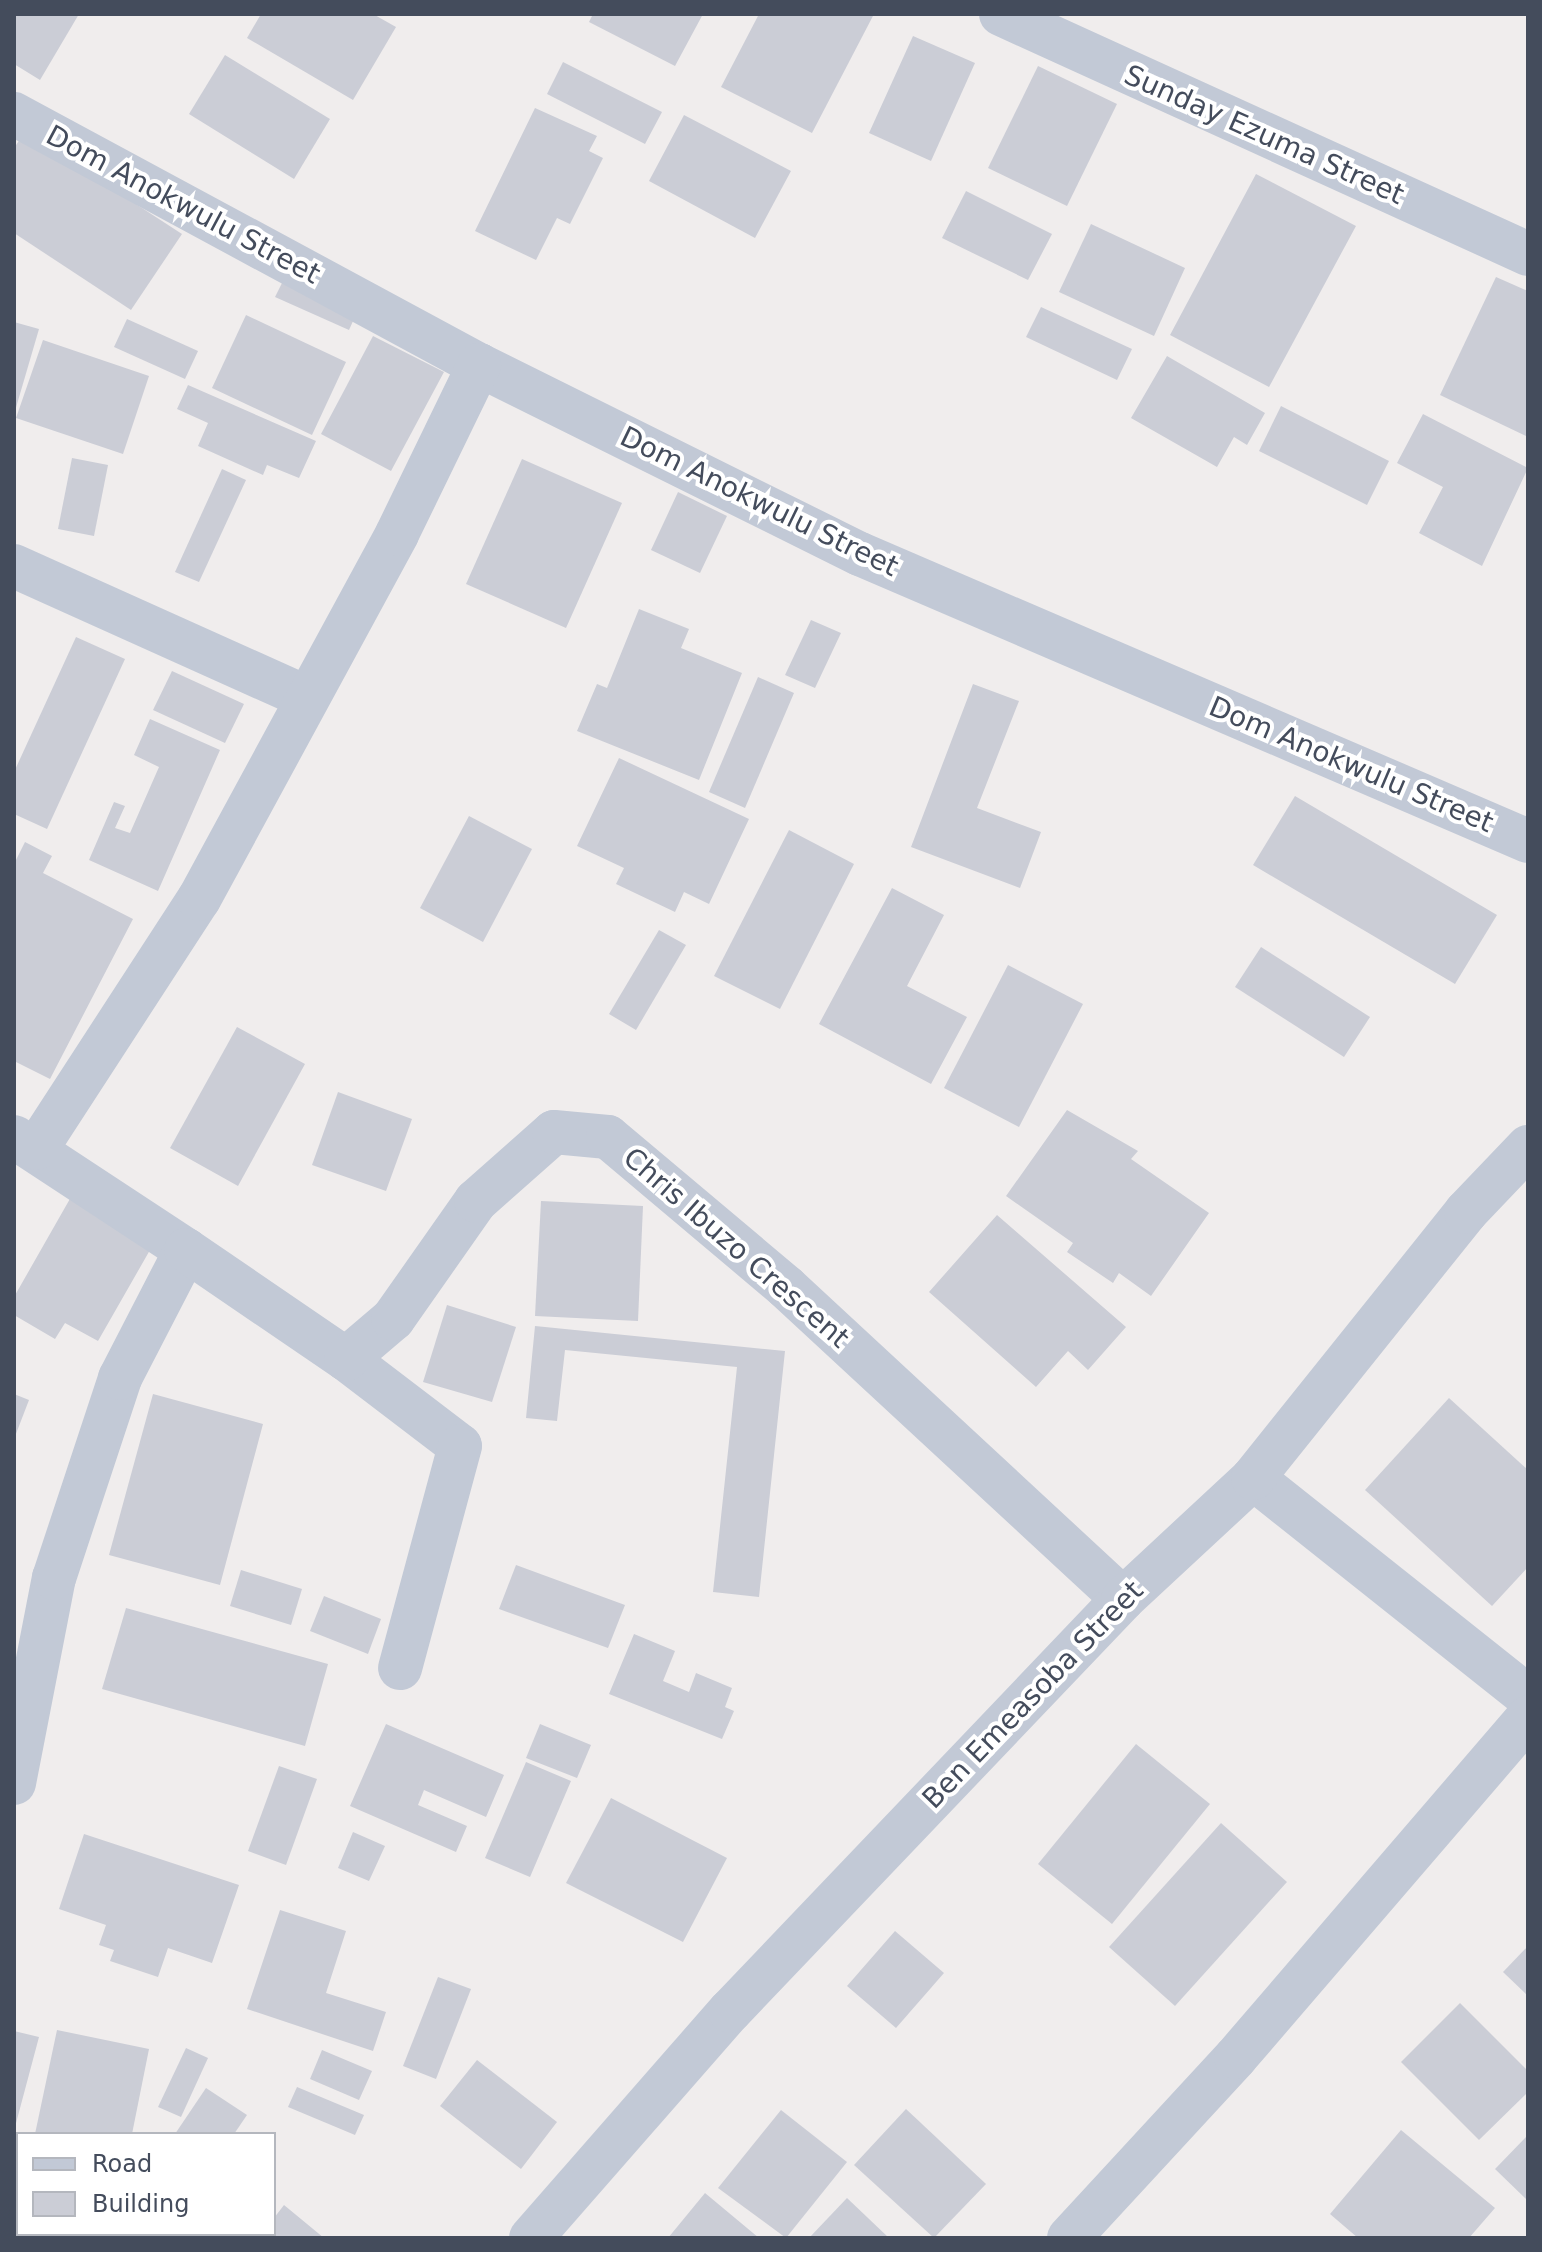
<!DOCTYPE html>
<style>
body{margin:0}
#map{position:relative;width:1542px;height:2252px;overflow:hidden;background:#f0eded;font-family:"DejaVu Sans",sans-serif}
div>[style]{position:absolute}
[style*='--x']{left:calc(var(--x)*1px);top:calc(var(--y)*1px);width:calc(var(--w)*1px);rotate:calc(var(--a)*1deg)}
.building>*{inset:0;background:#cbcdd6}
.minor>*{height:44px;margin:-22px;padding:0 22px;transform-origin:22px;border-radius:22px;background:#c2c9d6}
span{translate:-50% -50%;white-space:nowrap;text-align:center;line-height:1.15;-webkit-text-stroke:8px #fff;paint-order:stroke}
.street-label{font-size:28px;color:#444c5c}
.frame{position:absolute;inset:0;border:16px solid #444c5c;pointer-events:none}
.legend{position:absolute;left:16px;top:2132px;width:260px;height:104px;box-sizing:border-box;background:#fff;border:2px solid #b4b7be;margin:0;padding:10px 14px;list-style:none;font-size:24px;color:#444c5c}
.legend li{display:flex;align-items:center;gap:16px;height:40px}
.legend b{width:40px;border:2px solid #b4b7be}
</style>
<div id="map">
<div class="building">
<div style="clip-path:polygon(14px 14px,79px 14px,40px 80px,14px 64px)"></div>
<div style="clip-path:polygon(261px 14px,373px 14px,396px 27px,353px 100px,247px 38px)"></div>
<div style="clip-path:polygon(593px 14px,703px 14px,675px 66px,589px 22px)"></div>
<div style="clip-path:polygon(759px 14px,874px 14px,812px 133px,721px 87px)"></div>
<div style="clip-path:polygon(913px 36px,975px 63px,931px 161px,869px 133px)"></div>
<div style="clip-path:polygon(225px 55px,330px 119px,294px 179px,189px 114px)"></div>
<div style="clip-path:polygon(563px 62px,662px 112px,645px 144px,547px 94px)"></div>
<div style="clip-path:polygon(1038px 66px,1117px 104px,1067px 206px,988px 168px)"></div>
<div style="clip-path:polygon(535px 108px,597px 136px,589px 151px,603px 158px,570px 224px,557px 218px,536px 260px,475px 231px)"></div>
<div style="clip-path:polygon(684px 115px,791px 171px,755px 238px,649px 181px)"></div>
<div style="clip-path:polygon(25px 132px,182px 234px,131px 310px,14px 233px,14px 148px)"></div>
<div style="clip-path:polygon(1256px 174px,1356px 226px,1269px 387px,1170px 335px)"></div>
<div style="clip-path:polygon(966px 191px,1052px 234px,1028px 280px,942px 238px)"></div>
<div style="clip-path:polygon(1091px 224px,1185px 268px,1154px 336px,1059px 292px)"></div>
<div style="clip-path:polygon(285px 277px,358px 310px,349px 330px,275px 297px)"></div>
<div style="clip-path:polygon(1496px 277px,1528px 291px,1528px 437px,1440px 395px)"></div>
<div style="clip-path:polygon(1041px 307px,1132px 349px,1117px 380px,1026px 337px)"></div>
<div style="clip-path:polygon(246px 315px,346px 362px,312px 435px,212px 388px)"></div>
<div style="clip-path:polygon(127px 319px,198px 351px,185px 379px,114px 347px)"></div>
<div style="clip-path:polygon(14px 322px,39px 329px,15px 411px,14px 411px)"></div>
<div style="clip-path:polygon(373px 336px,444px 372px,391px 471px,321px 434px)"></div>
<div style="clip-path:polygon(43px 340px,149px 376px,123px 454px,16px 418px)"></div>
<div style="clip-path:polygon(1167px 356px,1265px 413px,1247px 445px,1234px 437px,1217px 467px,1131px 418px)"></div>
<div style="clip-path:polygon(188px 385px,316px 441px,299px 478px,267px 465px,263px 475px,198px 446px,208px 423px,177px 409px)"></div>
<div style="clip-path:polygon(1281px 406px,1389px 461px,1367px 505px,1259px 451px)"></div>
<div style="clip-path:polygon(1423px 414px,1528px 468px,1482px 566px,1419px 533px,1443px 487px,1397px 463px)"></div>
<div style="clip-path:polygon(72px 458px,108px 465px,94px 536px,58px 529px)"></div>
<div style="clip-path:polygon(522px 459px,622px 503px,566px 628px,466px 584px)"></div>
<div style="clip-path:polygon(222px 469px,246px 480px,199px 582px,175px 572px)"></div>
<div style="clip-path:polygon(678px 492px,727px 516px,700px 573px,651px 550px)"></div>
<div style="clip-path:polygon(639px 609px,689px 629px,681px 648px,742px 673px,699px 780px,577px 731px,597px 684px,607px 688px)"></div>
<div style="clip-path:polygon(811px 620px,841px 633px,815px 688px,785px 675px)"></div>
<div style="clip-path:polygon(76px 637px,125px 659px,47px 829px,14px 814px,14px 772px)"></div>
<div style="clip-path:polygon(172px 671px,244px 704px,225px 743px,153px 710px)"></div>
<div style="clip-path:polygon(758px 677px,794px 693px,745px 808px,709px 792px)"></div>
<div style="clip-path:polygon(973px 684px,1019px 701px,977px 808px,1041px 832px,1020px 888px,911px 847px)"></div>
<div style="clip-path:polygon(150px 719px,220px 750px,158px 891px,89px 860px,114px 802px,125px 806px,115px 828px,130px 833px,159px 767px,134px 755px)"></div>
<div style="clip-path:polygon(619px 758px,749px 819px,709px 904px,684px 892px,675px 912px,616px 884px,624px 868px,577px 846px)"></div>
<div style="clip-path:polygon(1295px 796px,1497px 915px,1455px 984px,1253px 865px)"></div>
<div style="clip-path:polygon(469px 816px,532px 849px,483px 942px,420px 908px)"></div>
<div style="clip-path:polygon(789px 830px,854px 864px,780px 1009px,714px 976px)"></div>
<div style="clip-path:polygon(25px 842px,52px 856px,43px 873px,133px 919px,50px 1079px,14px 1061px,14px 864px)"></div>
<div style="clip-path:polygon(892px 888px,944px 915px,907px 986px,967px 1017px,931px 1084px,819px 1024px)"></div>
<div style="clip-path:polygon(659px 930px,686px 945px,636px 1030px,609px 1014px)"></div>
<div style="clip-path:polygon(1261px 947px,1370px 1017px,1344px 1057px,1235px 987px)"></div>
<div style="clip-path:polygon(1008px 965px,1083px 1004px,1019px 1127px,944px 1088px)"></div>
<div style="clip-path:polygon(237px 1027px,305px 1064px,238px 1186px,170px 1148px)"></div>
<div style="clip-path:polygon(338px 1092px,412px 1119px,386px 1191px,312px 1165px)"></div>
<div style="clip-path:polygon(1067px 1110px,1138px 1151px,1131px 1159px,1209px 1213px,1151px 1296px,1119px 1273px,1113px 1283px,1067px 1252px,1073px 1243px,1006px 1196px)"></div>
<div style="clip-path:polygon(71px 1197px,154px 1243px,98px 1341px,65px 1323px,55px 1339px,14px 1315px,14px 1297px)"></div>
<div style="clip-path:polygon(541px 1201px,643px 1206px,638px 1321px,535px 1316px)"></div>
<div style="clip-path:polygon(997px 1215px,1126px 1327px,1088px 1370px,1068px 1351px,1036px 1387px,929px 1292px)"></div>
<div style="clip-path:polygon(447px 1305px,516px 1327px,492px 1402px,423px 1382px)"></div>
<div style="clip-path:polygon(535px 1326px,785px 1351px,759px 1597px,713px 1592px,737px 1367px,565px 1350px,557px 1421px,526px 1418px)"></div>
<div style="clip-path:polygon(14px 1394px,29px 1400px,14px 1439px)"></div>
<div style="clip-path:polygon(153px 1394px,263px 1424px,220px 1585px,109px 1555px)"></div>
<div style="clip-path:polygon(1449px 1398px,1528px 1470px,1528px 1567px,1492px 1606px,1365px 1490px)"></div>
<div style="clip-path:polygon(516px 1565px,625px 1605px,608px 1648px,499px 1609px)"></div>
<div style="clip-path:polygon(241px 1570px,302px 1589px,291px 1625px,230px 1606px)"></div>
<div style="clip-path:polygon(324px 1596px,381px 1619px,368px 1654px,310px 1631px)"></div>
<div style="clip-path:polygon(126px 1608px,328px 1664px,305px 1746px,102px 1689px)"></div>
<div style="clip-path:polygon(634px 1634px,675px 1651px,663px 1681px,689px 1692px,696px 1673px,732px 1688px,725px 1707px,734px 1711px,722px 1739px,609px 1694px)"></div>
<div style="clip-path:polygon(386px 1724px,504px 1775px,486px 1817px,424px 1790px,418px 1805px,467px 1826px,456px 1852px,350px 1806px)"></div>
<div style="clip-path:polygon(540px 1724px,591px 1745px,577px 1778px,526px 1758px)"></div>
<div style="clip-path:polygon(1136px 1744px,1210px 1804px,1112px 1924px,1038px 1864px)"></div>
<div style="clip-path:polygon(526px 1762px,571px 1781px,530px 1877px,485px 1858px)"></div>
<div style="clip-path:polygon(279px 1766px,317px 1779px,286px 1865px,248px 1851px)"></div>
<div style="clip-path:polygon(611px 1798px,727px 1858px,683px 1942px,566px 1883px)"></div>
<div style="clip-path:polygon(1221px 1823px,1287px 1882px,1175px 2006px,1109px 1947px)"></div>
<div style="clip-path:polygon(353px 1832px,385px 1846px,369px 1881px,338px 1868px)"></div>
<div style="clip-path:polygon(84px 1834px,239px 1885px,212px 1963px,168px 1948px,158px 1977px,110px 1961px,114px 1950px,99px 1945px,106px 1925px,59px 1909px)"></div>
<div style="clip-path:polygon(280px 1910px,346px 1931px,326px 1993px,386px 2012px,373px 2051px,247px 2009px)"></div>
<div style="clip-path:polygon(895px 1931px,944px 1973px,896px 2028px,847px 1986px)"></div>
<div style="clip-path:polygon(1528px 1946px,1528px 1996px,1503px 1972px)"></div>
<div style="clip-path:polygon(438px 1977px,471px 1989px,436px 2079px,403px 2066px)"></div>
<div style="clip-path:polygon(1460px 2003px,1528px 2071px,1528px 2092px,1479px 2140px,1401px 2062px)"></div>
<div style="clip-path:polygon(57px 2030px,149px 2049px,132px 2134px,35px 2134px)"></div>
<div style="clip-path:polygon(14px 2031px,39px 2037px,15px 2127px,14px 2126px)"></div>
<div style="clip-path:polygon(186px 2048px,208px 2058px,181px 2117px,158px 2107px)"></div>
<div style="clip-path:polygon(322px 2050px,372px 2071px,359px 2100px,310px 2079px)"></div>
<div style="clip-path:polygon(477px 2060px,557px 2122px,521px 2169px,440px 2106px)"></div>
<div style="clip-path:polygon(297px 2087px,364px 2115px,355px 2135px,288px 2107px)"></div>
<div style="clip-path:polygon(206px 2088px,247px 2115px,234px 2134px,175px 2134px)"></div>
<div style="clip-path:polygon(906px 2109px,986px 2184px,934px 2238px,854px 2165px)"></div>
<div style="clip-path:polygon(781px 2110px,847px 2162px,786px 2238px,718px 2188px)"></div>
<div style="clip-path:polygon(1401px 2130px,1495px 2208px,1469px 2238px,1358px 2238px,1330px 2214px)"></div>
<div style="clip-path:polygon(1528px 2135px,1528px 2201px,1495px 2169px)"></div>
<div style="clip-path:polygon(705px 2193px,759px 2238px,668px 2238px)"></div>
<div style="clip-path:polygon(847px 2198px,889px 2238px,809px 2238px)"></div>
<div style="clip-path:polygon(284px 2205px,324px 2238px,258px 2238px,274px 2234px,274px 2218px)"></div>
</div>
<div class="minor">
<div style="--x:1001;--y:14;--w:579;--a:24.48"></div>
<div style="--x:14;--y:114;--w:528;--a:28.36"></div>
<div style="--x:479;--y:365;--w:425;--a:26.4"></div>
<div style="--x:860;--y:554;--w:727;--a:23.25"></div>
<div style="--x:14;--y:566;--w:319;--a:24.2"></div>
<div style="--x:14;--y:1137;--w:206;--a:33.3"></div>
<div style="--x:37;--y:1148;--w:297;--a:-57"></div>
<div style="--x:199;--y:899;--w:415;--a:-61.5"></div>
<div style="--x:397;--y:534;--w:188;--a:-64.1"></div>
<div style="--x:346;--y:1359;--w:143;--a:37.3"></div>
<div style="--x:460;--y:1446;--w:230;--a:105.1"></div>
<div style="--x:1253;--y:1478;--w:352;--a:38.5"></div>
<div style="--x:14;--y:1783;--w:209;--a:-79"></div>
<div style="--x:54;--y:1578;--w:211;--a:-71.7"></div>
<div style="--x:120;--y:1378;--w:144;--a:-62.7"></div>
<div style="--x:186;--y:1250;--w:194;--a:34.3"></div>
<div style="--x:346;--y:1359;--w:62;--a:-40.4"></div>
<div style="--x:393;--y:1319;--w:144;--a:-54.9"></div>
<div style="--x:476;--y:1201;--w:104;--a:-41.5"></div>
<div style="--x:554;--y:1132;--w:54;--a:5.3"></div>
<div style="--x:608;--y:1137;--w:233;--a:40.1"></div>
<div style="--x:786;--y:1287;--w:459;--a:42.8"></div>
<div style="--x:531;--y:2238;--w:302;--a:-48.8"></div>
<div style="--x:730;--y:2011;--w:569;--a:-46.35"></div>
<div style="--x:1123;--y:1599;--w:178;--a:-42.9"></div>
<div style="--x:1253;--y:1478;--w:341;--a:-51.3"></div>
<div style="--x:1466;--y:1212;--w:90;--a:-46.4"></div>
<div style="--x:1069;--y:2238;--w:246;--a:-47.3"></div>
<div style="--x:1236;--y:2057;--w:448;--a:-49.3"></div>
</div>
<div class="street-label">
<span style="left:1264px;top:135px;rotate:24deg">Sunday Ezuma Street</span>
<span style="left:183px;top:205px;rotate:28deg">Dom Anokwulu Street</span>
<span style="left:759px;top:502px;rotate:26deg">Dom Anokwulu Street</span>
<span style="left:1351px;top:765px;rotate:23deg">Dom Anokwulu Street</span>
<span style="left:736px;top:1248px;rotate:41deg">Chris Ibuzo Crescent</span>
<span style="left:1033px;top:1695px;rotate:-46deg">Ben Emeasoba Street</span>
</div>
<div class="frame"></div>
<ul class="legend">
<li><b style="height:10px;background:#c2c9d6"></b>Road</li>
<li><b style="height:22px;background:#cbcdd6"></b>Building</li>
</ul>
</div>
